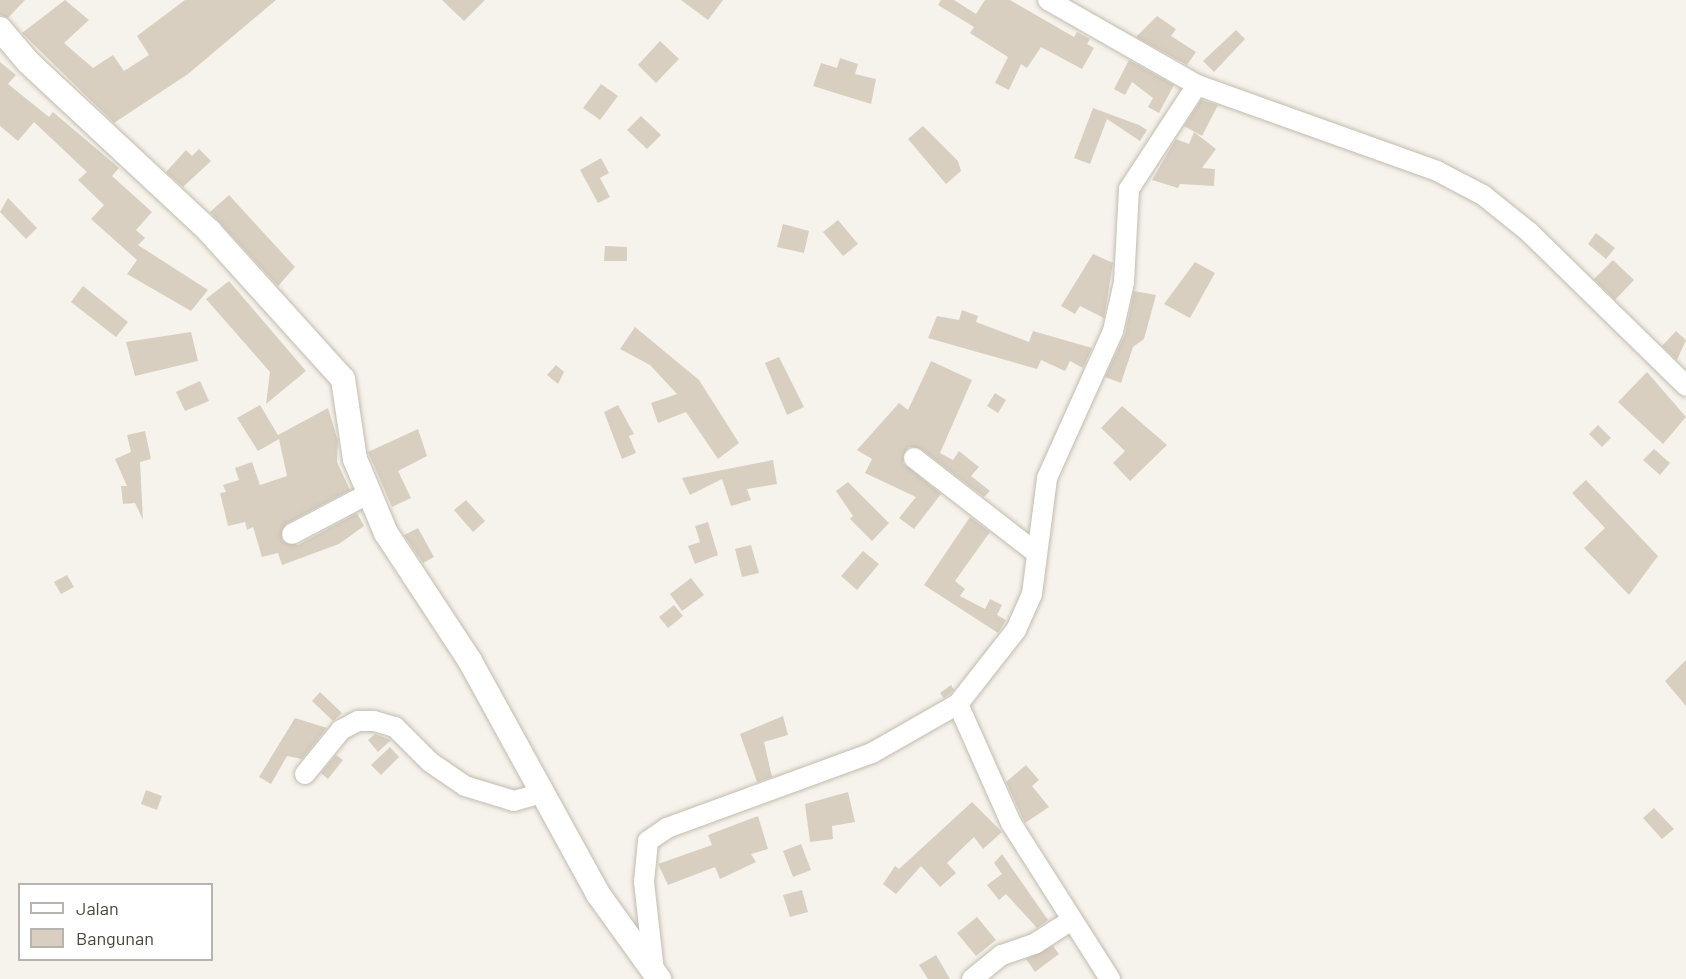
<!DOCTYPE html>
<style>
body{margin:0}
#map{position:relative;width:1686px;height:979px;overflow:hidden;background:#f6f3ec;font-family:Barlow,sans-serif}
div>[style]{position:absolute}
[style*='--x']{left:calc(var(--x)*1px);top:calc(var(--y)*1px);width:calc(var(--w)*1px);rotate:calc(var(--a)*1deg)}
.building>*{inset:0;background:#d8cfc1}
.roads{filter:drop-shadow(0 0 2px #c2bbae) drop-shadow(0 0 2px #c2bbae)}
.minor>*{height:20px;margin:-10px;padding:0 10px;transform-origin:10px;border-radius:10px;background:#fff}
.tertiary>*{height:24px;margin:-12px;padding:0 12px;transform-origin:12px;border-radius:12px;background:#fff}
span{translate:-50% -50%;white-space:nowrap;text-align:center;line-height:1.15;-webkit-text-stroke:6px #fff;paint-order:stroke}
.legend{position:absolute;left:18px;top:883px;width:195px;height:78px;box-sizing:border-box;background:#fff;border:2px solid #b7b4b0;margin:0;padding:8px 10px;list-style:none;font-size:18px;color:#4b4439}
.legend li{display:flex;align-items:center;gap:12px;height:30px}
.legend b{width:30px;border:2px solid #b7b4b0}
</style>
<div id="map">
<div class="building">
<div style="clip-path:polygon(0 0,25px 0,8px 18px,0 15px)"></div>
<div style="clip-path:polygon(65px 0,89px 20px,64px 43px,93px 68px,113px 55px,124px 71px,149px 55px,137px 36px,185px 0,276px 0,188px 74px,114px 123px,22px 33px)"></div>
<div style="clip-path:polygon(442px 0,485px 0,464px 21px)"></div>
<div style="clip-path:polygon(681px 0,723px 0,708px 20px)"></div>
<div style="clip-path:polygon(941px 0,954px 0,976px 14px,985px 0,1010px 0,1074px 37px,1077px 32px,1090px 39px,1087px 44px,1094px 48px,1082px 69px,1041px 47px,1027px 68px,1021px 64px,1009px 90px,995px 83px,1008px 57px,970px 33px,974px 27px,938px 5px)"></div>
<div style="clip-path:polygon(1157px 16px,1176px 29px,1171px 36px,1196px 52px,1187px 65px,1136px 37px)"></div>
<div style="clip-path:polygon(1236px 30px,1245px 39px,1214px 72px,1203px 61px)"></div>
<div style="clip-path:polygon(660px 41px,679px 59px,656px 83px,638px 65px)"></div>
<div style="clip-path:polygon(840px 58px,858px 64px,855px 74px,876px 79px,871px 104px,813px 86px,821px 63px,837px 68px)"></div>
<div style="clip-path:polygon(1129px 60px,1174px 85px,1159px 113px,1148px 107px,1153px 98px,1132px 82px,1125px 95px,1114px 89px)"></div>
<div style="clip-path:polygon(0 62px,16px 75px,8px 84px,49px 117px,53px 112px,119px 168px,112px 176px,152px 212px,136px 230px,145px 238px,138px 245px,208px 290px,191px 311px,127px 274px,137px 260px,91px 219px,104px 205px,78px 180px,87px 172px,34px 122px,18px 141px,0 126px)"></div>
<div style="clip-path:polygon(601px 84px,618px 96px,600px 120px,583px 108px)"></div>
<div style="clip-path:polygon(1201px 100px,1218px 105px,1202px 136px,1184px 126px)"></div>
<div style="clip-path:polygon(1093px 108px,1139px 125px,1147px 130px,1140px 141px,1107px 119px,1090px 164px,1074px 158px)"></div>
<div style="clip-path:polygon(641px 116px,661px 135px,647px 149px,627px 130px)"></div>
<div style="clip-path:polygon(923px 126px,958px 161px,961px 171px,946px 184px,908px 139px)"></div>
<div style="clip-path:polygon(1194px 132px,1216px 149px,1202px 168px,1215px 169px,1214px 186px,1180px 184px,1178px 188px,1152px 180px,1176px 139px,1189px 144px)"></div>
<div style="clip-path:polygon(199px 149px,211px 161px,183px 187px,166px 172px,186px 150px,192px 156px)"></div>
<div style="clip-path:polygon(601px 158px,609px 173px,600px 178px,610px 197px,598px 203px,580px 170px)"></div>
<div style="clip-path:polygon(229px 195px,295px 267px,278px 286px,210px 212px)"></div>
<div style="clip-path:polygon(8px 198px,37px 228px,26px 239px,0 212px)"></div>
<div style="clip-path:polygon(838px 220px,858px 244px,843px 256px,823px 232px)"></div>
<div style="clip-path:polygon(783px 224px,809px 231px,804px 253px,777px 247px)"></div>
<div style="clip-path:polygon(1596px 233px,1615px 248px,1606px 259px,1588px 244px)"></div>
<div style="clip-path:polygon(605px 246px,627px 247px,627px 261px,604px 261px)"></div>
<div style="clip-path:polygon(1093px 254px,1113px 263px,1104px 318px,1080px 306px,1075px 314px,1061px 306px)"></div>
<div style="clip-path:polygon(1613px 260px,1634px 280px,1615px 300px,1594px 279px)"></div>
<div style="clip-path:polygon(1195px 262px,1215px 273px,1190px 318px,1164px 304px)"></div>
<div style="clip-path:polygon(229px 281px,306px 371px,266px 404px,270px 372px,206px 299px)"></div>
<div style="clip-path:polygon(83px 286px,128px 322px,116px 337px,71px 302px)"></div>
<div style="clip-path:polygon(1134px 291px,1156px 295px,1144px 339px,1133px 347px,1121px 383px,1105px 377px,1125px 334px)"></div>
<div style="clip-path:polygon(962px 310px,978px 316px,976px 322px,1029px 342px,1033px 331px,1092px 348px,1083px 368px,1070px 361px,1065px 371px,1041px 360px,1037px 369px,928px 338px,937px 316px,959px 320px)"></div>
<div style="clip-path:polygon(635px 327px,699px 380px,739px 443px,718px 459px,686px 412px,658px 423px,651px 403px,677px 394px,650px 365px,620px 349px)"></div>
<div style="clip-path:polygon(1676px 331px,1686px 340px,1677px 360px,1662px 346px)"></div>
<div style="clip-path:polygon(191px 332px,198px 361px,135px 376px,126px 342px)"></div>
<div style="clip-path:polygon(779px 357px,804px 407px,787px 415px,765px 363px)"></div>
<div style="clip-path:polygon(931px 361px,972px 380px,940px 453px,953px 460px,959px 451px,979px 467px,971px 476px,990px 491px,984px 497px,921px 449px,909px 447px,903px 463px,941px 494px,914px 529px,899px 518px,916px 497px,865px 473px,872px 459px,857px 450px,899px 403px,908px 410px)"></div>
<div style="clip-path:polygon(556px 365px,564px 372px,558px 384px,547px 375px)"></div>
<div style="clip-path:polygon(1647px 372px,1686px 417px,1663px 444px,1618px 402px)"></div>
<div style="clip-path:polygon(200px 381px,209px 401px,185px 411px,176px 392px)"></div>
<div style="clip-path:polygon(995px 393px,1006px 400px,998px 413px,987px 406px)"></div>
<div style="clip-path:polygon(260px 405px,278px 435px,328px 408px,338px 441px,337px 462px,350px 490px,286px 524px,282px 540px,298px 545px,357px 513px,364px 526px,339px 544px,282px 565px,278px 553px,262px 557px,253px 527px,247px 530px,245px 522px,228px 526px,220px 493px,226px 492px,223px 485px,239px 480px,235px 468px,252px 462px,260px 485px,287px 476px,279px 439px,258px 451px,237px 418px)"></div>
<div style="clip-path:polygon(618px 405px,634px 434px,629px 436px,636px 453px,622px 459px,604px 412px)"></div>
<div style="clip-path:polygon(1122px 406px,1167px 445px,1130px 481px,1113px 463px,1125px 451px,1101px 428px)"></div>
<div style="clip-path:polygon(1598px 425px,1611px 438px,1602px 447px,1589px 434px)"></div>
<div style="clip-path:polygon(418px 429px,427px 456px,398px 471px,411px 498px,392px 507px,368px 452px)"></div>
<div style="clip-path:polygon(145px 431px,151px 459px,140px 462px,143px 520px,135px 503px,123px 504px,121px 486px,127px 486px,115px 459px,131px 452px,127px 435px)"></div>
<div style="clip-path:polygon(1654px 449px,1670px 463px,1660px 475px,1643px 460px)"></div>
<div style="clip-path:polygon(773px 460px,777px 484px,747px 489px,751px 500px,731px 506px,722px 479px,690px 495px,682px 478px)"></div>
<div style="clip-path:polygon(1586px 480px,1658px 556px,1629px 595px,1584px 548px,1605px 528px,1572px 493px)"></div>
<div style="clip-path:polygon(848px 482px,889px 523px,872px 541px,850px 519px,853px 516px,836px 491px)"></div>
<div style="clip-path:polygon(466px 500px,485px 521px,473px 532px,454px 510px)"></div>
<div style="clip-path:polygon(970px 517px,990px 532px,955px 581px,965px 589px,960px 596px,985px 609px,990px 599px,1002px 605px,997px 615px,1006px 620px,998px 633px,924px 585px)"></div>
<div style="clip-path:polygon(708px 522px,718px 555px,695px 564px,688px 546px,700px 542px,695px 526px)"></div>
<div style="clip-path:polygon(418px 528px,434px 557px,423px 563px,404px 535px)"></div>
<div style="clip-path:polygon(751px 545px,759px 573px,742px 577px,735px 549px)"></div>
<div style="clip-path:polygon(863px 551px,879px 564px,857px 590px,841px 576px)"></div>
<div style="clip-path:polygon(67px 575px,74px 587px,61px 594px,54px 582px)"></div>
<div style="clip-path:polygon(691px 578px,704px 595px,682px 611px,670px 594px)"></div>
<div style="clip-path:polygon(674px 605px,683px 616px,668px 628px,659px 617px)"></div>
<div style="clip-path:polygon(1686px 660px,1686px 706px,1665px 681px)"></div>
<div style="clip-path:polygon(951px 685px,954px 690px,944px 698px,940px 693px)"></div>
<div style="clip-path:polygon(320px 692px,342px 713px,333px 721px,312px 701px)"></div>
<div style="clip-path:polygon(783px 716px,788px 735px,764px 742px,772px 777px,757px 782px,740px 734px)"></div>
<div style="clip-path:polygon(295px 718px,327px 728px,302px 759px,287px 756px,271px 784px,259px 777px)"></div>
<div style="clip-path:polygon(375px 734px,391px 740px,378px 752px,368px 740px)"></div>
<div style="clip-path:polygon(390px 747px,399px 757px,381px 775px,371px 765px)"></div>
<div style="clip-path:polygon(336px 755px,343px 760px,328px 779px,321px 773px)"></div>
<div style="clip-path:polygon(1026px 765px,1039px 780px,1032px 786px,1049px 807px,1025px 823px,1006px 782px)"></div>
<div style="clip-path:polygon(146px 790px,162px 796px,157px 810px,141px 804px)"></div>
<div style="clip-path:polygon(848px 792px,855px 822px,832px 826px,833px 839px,810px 842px,805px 804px)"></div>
<div style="clip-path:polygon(972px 802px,1002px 832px,983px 849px,974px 837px,947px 863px,956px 873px,940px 887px,921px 866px,896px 894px,883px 884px,895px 866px,899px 869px)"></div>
<div style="clip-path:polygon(1654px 808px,1674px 829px,1662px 839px,1643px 818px)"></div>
<div style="clip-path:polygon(758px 816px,768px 849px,751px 854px,756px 862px,720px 879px,715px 867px,668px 885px,658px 864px,712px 845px,708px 835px)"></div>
<div style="clip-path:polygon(801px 844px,811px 870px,793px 877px,783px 851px)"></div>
<div style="clip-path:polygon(1002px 854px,1048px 920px,1037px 928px,1006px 894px,999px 900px,987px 885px,1002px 874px,994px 863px)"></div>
<div style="clip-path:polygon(802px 890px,808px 912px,790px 917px,783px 895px)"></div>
<div style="clip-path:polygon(977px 917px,996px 940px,976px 956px,957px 933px)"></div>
<div style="clip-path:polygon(1053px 946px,1059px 954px,1035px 972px,1026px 959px)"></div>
<div style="clip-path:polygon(936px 955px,950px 979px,928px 979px,919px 965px)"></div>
</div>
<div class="roads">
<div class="minor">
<div style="--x:1048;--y:0;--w:172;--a:29.7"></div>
<div style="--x:1197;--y:85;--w:255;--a:19.7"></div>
<div style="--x:1437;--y:171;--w:52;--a:27.6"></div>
<div style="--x:1483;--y:195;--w:59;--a:38.8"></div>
<div style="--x:1529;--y:232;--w:220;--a:44.4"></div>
<div style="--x:914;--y:458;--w:152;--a:37.8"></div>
<div style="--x:292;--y:534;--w:84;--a:-27.8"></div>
<div style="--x:958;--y:704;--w:130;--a:66"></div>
<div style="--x:1011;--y:823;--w:185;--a:57.6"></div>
<div style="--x:305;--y:774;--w:57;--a:-50.7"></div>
<div style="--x:341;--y:730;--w:19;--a:-28"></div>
<div style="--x:358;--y:721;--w:16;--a:0"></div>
<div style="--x:374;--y:721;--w:22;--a:16"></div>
<div style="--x:395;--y:727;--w:49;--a:45"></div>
<div style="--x:430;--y:762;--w:42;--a:34.4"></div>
<div style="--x:465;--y:786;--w:51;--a:17"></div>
<div style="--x:514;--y:801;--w:29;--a:-16"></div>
<div style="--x:654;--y:971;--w:90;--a:-96.4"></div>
<div style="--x:644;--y:882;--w:41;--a:-84.4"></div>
<div style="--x:648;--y:841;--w:23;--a:-34"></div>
<div style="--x:667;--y:828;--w:218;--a:-20.1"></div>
<div style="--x:872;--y:753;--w:99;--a:-29.7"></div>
<div style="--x:958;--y:704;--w:94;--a:-51.9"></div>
<div style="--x:1016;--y:630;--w:39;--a:-66"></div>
<div style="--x:1032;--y:594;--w:117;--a:-82.6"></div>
<div style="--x:1047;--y:478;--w:161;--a:-65.8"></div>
<div style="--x:1113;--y:331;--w:50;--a:-77.3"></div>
<div style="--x:1124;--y:282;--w:93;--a:-86.9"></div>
<div style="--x:1129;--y:189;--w:124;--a:-56.8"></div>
<div style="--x:972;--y:979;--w:38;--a:-39"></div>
<div style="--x:1002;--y:955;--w:36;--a:-19"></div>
<div style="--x:1036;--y:943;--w:40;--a:-32.9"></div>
</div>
<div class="tertiary">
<div style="--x:0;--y:29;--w:43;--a:49.7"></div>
<div style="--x:28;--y:62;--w:249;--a:43"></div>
<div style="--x:210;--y:232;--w:198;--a:47.9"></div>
<div style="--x:343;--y:379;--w:81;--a:81.5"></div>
<div style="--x:355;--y:459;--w:80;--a:67.3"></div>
<div style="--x:386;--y:533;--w:153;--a:56.7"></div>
<div style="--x:470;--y:661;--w:266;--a:61.2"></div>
<div style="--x:598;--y:894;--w:105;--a:54.3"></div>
</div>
</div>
<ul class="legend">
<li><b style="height:8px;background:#fff"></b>Jalan</li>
<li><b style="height:16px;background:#d8cfc1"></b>Bangunan</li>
</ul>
</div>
